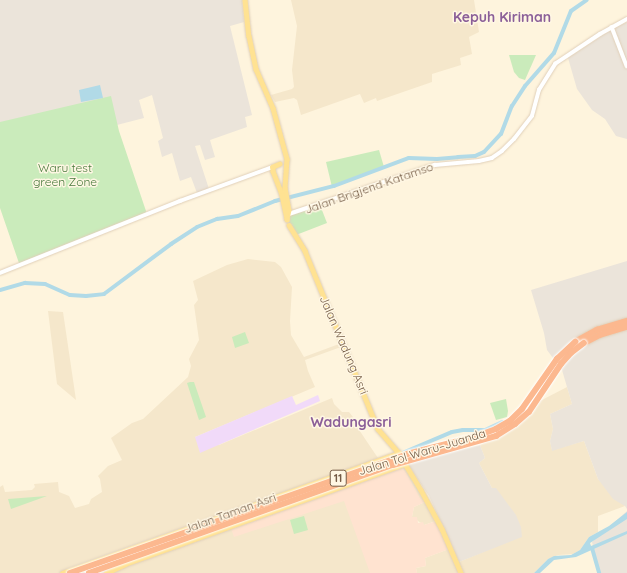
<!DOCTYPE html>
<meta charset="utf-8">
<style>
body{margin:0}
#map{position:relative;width:627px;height:573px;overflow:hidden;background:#fef4dd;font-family:Quicksand,sans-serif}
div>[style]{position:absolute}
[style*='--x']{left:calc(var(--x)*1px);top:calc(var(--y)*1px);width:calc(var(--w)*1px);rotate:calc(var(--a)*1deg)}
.residential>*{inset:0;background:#f5e7cb}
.commercial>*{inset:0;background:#ffe3d0}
.industrial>*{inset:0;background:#ebe4da}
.education>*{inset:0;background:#f1daf9}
.green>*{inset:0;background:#caebbb}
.water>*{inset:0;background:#b1dae7}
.river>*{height:4px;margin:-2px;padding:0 2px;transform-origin:2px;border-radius:2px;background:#b1dae7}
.roads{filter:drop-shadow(0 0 1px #e1d0b9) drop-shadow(0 0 1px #e1d0b9)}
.minor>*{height:3.5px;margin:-1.75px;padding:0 1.75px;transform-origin:1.75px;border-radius:1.75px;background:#fff}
.major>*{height:4.5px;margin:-2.25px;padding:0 2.25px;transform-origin:2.25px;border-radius:2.25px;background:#ffe292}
.highway>*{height:5.5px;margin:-2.75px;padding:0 2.75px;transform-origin:2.75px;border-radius:2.75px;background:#fcb88f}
.bridges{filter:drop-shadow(0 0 1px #fff) drop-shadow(0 0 1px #fff)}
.highway-bridge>*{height:5.5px;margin:-2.75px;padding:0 2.75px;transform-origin:2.75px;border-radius:2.75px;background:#fcb88f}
span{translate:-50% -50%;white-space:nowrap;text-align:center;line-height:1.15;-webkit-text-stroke:3px #fff7e4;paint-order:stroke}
.shield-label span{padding:1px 3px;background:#fff7e4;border:1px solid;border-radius:3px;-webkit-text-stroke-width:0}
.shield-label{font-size:11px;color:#745b45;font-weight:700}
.park-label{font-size:12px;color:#487a3c}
.street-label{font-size:12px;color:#745b45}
.quarter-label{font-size:14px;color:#8b5f98;font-weight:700}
</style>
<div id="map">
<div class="residential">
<div style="clip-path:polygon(291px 0,474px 0,479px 32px,469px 37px,472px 54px,460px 58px,461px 65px,432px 74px,432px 82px,377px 101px,376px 98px,364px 103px,360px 94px,301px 115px,297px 100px,294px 98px,275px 102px,271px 95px,292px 89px,294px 87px,292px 70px,297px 26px)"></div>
<div style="clip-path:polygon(248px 259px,275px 262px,281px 267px,292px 287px,290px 321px,291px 335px,304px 357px,339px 344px,341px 347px,305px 360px,308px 371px,315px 387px,195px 437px,219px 445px,332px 398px,334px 404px,342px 412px,349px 412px,353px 417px,351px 418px,378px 458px,398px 453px,402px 464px,426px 499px,415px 504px,411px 512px,415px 573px,0 573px,0 487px,3px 485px,5px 492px,32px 490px,35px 487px,34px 484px,58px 482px,59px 492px,69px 496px,75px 508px,89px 504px,91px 499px,102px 492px,100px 479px,98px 476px,108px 466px,122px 460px,111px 438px,132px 423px,143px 419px,188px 377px,191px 366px,189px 359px,199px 340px,194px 305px,198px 300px,193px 281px,227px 265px)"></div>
<div style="clip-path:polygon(48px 311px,63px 312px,76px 400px,57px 384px)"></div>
<div style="clip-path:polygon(567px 387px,572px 404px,550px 414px,553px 429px,550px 441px,552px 450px,584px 441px,598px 479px,625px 506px,598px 516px,598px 532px,589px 537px,580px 550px,573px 554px,558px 555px,548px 559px,534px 573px,464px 573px,459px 562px,495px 547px,492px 488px,479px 463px,485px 458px,480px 445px,513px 428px,533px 412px,540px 401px)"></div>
<div style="clip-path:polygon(425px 502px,436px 521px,424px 525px,412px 517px,414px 507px)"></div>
<div style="clip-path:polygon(449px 549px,460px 573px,417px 573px,416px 568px,426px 566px,425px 558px)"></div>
</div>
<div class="commercial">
<div style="clip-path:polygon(401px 464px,420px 498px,425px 502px,414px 507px,412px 517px,417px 517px,418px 523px,423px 522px,424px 525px,436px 521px,449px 549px,425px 558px,426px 566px,416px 568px,417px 573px,370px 573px,344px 501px,234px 537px,231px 528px)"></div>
</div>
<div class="industrial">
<div style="clip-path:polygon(0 0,242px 0,244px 22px,230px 26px,252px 115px,245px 117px,247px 127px,210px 140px,215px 157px,205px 160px,200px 145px,195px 146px,209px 189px,197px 193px,191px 177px,180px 181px,172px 153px,162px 157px,158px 141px,163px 138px,152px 95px,139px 100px,144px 118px,113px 126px,0 124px)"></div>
<div style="clip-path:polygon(627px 22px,627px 139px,616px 136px,605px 119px,592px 110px,577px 89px,568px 58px,609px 31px)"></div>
<div style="clip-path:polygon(627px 261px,627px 509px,625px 506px,613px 499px,598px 479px,584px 441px,552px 451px,550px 441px,553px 429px,550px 414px,572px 404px,562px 370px,547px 350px,544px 333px,531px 290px)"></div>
<div style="clip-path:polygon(480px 445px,485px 458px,479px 463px,492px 488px,496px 488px,516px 515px,521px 527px,522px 537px,459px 562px,429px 496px,407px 463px)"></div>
<div style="clip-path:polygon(627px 511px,627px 573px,600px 573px,592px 542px)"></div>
</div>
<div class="education">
<div style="clip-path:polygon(318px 395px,320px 401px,200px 453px,195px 437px,292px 396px,296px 405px)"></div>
</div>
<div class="green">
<div style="clip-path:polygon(509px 55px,536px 55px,525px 80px,519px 78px,514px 72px)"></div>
<div style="clip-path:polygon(111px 96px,119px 131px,147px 214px,20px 266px,0 208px,0 122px)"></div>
<div style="clip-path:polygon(379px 150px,384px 167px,332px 187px,326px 162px)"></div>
<div style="clip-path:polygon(320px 205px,327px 223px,296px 235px,290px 228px,288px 220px,289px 215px)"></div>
<div style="clip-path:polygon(245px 332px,249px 343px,235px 348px,232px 337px)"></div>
<div style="clip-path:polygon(190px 382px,194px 382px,206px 417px,199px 420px,187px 383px)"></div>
<div style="clip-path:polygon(506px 399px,508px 411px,507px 417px,496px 420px,490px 403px)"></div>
<div style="clip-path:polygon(47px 496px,11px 509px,8px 499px)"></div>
<div style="clip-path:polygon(304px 516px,308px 530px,294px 534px,290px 520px)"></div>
</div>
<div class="water">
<div style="clip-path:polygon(100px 85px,103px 98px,81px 102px,79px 90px)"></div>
<div style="clip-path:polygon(627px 512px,627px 519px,590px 543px,591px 546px,627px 531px,627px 534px,576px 557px,554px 560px,540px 573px,534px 573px,548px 559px,554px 556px,571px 555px,580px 550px,589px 537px,609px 526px)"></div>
</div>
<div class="river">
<div style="--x:0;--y:290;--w:26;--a:-16"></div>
<div style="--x:25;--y:283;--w:20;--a:3"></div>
<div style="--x:45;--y:284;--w:27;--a:24"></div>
<div style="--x:70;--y:295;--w:16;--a:4"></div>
<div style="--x:86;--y:296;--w:18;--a:-6"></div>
<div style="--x:104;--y:294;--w:84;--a:-36.7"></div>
<div style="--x:171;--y:244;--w:31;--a:-33"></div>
<div style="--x:197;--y:227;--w:22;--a:-22"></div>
<div style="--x:217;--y:219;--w:21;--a:-8"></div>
<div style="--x:238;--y:216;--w:40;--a:-22"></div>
<div style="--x:275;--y:201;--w:61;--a:-14.3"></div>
<div style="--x:334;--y:186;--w:80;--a:-20.5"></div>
<div style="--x:409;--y:158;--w:28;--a:2"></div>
<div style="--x:437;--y:159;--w:21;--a:-5"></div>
<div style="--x:458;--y:157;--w:17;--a:-3"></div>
<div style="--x:475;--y:156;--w:10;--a:-24"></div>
<div style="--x:484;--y:152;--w:25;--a:-47"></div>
<div style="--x:501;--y:134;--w:30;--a:-69"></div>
<div style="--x:512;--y:106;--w:24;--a:-57"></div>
<div style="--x:525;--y:86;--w:44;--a:-48.7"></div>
<div style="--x:554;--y:53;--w:45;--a:-68"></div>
<div style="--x:571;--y:11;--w:19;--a:-35"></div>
<div style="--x:400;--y:454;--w:56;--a:-22.9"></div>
<div style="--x:452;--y:432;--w:11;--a:-10"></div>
<div style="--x:463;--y:430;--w:22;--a:0"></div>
<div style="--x:485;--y:430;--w:19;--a:-25"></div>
<div style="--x:592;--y:548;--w:26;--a:74"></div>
</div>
<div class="roads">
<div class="minor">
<div style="--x:612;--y:27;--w:42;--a:69"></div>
<div style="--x:286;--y:215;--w:157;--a:-18.6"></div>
<div style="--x:435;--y:165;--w:44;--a:-5.2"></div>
<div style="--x:479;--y:161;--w:13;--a:-13"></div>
<div style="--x:492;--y:158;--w:12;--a:-35"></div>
<div style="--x:502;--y:151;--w:17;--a:-45"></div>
<div style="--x:514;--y:139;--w:29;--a:-52"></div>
<div style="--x:532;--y:116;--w:27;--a:-75"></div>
<div style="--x:539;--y:90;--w:31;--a:-58"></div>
<div style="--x:555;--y:64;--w:54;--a:-33.7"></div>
<div style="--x:600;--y:34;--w:31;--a:-29"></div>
<div style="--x:0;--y:273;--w:194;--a:-21.8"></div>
<div style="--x:180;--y:201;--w:99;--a:-20.1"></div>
</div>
<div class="major">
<div style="--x:245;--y:0;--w:36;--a:84"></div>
<div style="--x:249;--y:36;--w:34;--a:78"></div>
<div style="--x:256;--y:69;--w:43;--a:66.4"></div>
<div style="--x:273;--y:108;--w:53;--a:74.6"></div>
<div style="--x:287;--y:159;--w:29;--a:94"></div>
<div style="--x:285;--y:188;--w:22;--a:80"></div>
<div style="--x:289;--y:210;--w:9;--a:103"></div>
<div style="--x:280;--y:164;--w:8;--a:157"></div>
<div style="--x:273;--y:167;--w:4;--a:90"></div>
<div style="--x:273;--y:171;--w:26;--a:69"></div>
<div style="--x:282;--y:195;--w:25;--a:78"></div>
<div style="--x:289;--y:225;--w:31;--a:58"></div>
<div style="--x:305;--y:251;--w:192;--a:67.7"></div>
<div style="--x:378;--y:429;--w:30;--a:49"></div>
<div style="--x:398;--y:452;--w:44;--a:58.8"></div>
<div style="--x:421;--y:490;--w:44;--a:61.7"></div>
<div style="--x:442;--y:529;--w:48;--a:66.6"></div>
<div style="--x:62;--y:573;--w:358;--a:-19.6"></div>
<div style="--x:106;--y:573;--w:21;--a:-25"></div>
<div style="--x:125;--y:564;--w:294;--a:-19.7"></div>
</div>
<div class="highway">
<div style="--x:575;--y:342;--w:25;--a:-29"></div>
<div style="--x:597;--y:330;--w:31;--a:-17"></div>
<div style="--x:584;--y:343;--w:18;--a:-27"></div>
<div style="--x:600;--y:335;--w:28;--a:-17"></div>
</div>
</div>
<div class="bridges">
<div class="highway-bridge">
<div style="--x:70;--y:573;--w:357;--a:-19.4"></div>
<div style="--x:407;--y:454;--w:69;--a:-14.2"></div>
<div style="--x:474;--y:437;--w:23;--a:-20"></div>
<div style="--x:496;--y:429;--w:16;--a:-30"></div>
<div style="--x:510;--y:421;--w:17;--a:-45"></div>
<div style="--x:522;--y:409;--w:61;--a:-55"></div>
<div style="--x:557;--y:359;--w:25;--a:-43"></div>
<div style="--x:89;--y:573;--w:323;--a:-19.6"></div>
<div style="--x:393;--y:465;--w:107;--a:-15.7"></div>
<div style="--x:496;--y:436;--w:22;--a:-32"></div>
<div style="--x:515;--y:424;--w:18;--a:-41"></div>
<div style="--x:529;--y:412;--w:58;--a:-56.3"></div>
<div style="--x:561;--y:364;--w:15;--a:-48"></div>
<div style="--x:571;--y:353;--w:16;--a:-38"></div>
</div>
</div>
<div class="shield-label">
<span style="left:338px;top:478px">11</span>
</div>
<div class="park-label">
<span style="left:65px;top:175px">Waru test<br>green Zone</span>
</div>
<div class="street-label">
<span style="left:369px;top:188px;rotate:-19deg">Jalan Brigjend Katamso</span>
<span style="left:344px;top:345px;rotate:67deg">Jalan Wadung Asri</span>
<span style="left:422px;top:452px;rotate:-17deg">Jalan Tol Waru–Juanda</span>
<span style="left:230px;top:513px;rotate:-20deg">Jalan Taman Asri</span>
</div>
<div class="quarter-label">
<span style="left:502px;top:17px">Kepuh Kiriman</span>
<span style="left:351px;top:422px">Wadungasri</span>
</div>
</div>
